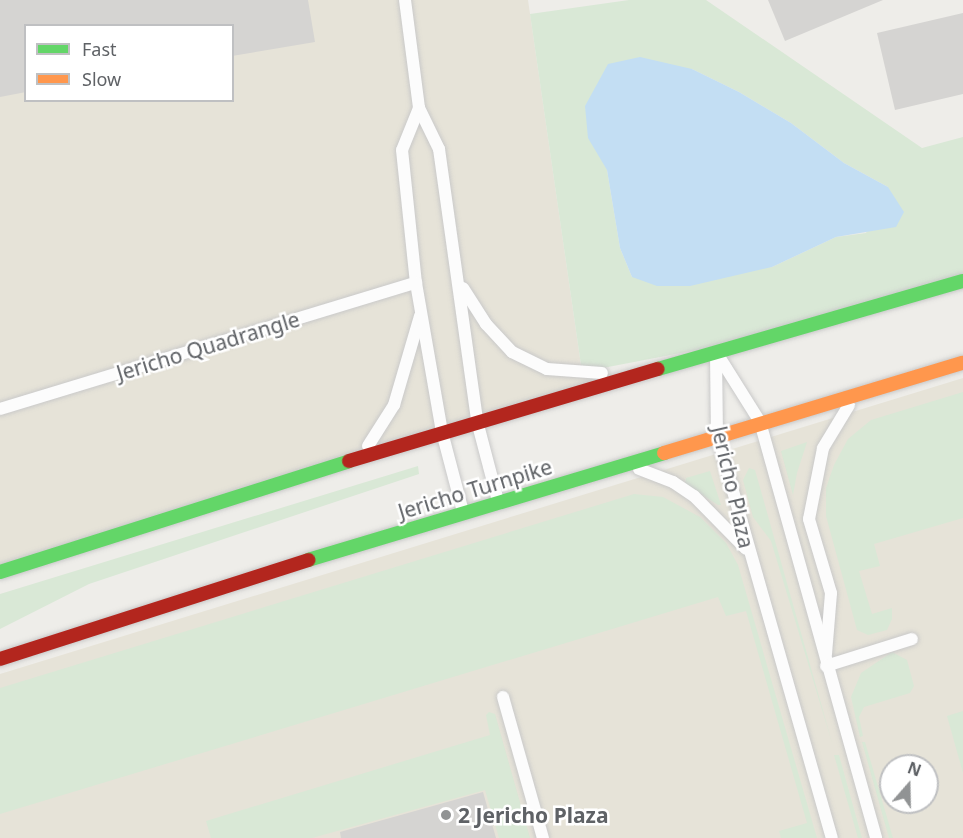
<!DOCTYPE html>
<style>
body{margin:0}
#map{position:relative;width:963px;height:838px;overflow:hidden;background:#eeede9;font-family:"Noto Sans",sans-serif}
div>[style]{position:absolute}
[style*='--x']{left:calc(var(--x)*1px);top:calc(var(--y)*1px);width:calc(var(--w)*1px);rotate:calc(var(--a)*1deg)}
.commercial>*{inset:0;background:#e6e3d8}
.green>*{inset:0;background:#d9e8d6}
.water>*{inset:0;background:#c3def3}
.building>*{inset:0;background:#d5d4d2}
.roads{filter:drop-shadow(0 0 2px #c9c9c9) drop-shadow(0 0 2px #c9c9c9)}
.lane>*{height:12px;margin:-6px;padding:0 6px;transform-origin:6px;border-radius:6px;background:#fcfcfc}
.fast>*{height:14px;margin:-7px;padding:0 7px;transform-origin:7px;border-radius:7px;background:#63d668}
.slow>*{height:14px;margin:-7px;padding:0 7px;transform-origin:7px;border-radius:7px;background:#ff974d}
.jam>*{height:14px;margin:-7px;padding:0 7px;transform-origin:7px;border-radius:7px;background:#b3261e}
.dots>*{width:16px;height:16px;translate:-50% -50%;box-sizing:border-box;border:3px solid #fff;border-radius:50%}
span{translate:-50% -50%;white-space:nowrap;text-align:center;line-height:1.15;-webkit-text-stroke:5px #fff;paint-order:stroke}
.street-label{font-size:21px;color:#5f6266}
.poi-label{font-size:21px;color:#5f6266;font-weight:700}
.left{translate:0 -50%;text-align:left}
.legend{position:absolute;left:24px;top:24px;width:210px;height:78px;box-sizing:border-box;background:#fff;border:2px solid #bfc0c2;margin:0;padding:8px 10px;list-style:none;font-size:18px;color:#5f6266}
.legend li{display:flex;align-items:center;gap:12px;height:30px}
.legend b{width:30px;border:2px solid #bfc0c2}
.north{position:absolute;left:879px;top:754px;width:60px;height:60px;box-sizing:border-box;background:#fff;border:2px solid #bfc0c2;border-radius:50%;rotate:20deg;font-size:16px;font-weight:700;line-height:24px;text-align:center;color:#5f6266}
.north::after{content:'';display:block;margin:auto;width:21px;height:27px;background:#919394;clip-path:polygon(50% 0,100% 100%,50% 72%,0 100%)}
</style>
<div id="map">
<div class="commercial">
<div style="clip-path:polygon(evenodd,0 0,528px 0,582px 372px,633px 375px,0 572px,0 0,26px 26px,232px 26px,232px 100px,26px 100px,26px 26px)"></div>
<div style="clip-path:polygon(evenodd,963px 378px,963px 838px,0 838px,0 674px,963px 378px,891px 766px,927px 766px,927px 802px,891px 802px,891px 766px)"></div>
</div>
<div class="green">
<div style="clip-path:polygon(evenodd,629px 0,706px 0,922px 148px,963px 137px,963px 280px,738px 342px,582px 372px,530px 14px,629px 0,692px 69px,739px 92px,791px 123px,844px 163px,888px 187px,866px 233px,836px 237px,772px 267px,632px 277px,620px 248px,607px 170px,692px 69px)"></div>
<div style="clip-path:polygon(963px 392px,963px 518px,874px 544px,880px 566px,859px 571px,872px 614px,892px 608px,892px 619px,887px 630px,868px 635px,857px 630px,826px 516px,826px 488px,834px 465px,848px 439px,871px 420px)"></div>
<div style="clip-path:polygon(807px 442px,797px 473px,793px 495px,781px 451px)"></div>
<div style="clip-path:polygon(418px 466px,419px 474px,89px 584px,0 629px,0 594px)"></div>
<div style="clip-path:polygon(749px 468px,755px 470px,833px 746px,771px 541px,753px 517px,743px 480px)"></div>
<div style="clip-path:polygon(710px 471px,721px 505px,718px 505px,685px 484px,686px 478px)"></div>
<div style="clip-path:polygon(634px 494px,663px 497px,700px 517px,726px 543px,738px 565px,817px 838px,781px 838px,779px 831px,807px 823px,746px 611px,726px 616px,718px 597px,0 814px,0 688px)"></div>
<div style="clip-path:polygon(892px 652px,907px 660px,914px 686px,910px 693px,864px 707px,859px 717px,863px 736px,860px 737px,851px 697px,861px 673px)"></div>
<div style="clip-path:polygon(963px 711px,963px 773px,947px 716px)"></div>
<div style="clip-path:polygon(489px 712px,495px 714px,530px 838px,499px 838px,485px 790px,312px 838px,211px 838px,206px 821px,490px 735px,486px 715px)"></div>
<div style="clip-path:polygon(862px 742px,865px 742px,893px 838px,889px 838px)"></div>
<div style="clip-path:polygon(834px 755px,839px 755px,862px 838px,858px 838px)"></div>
</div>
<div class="water">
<div style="clip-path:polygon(640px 57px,692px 69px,739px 92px,791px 123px,844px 163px,888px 187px,904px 212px,896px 227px,836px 237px,772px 267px,690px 286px,657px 286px,632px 277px,620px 248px,607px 170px,588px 138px,585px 106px,608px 64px)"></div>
</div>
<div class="building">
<div style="clip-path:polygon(0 0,308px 0,315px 42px,232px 56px,232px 26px,26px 26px,26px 92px,0 97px)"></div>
<div style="clip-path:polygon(768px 0,883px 0,785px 41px)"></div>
<div style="clip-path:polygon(963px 13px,963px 94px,895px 110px,877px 33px)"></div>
<div style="clip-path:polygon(483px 792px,496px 838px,341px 838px,340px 832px)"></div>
</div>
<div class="roads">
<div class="lane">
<div style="--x:405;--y:0;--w:109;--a:82.6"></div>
<div style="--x:419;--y:108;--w:46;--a:64"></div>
<div style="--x:439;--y:149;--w:275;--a:82"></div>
<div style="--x:477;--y:421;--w:83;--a:75.3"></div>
<div style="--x:419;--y:108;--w:45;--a:112"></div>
<div style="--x:402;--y:150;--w:134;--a:84"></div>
<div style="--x:416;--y:283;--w:151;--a:80.1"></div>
<div style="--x:442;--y:432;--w:83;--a:75.3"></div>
<div style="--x:463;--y:288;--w:43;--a:57.4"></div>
<div style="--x:486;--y:324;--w:38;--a:47"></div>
<div style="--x:512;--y:352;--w:39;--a:26"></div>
<div style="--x:547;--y:369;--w:55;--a:4.2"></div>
<div style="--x:716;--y:355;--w:80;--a:89.3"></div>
<div style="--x:717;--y:435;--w:419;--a:74.1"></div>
<div style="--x:718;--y:355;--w:79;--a:57.9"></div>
<div style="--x:760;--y:422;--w:432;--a:74.4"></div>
<div style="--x:0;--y:409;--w:435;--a:-16.9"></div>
<div style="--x:368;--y:446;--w:49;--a:-57.6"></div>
<div style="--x:394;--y:405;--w:93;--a:-73.7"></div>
<div style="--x:639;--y:469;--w:36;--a:21"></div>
<div style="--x:673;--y:482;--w:25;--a:34"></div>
<div style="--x:694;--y:496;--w:74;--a:45.5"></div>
<div style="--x:826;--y:654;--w:61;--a:-85.3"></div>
<div style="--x:831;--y:593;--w:77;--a:-106.6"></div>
<div style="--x:809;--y:519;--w:72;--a:-78.8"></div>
<div style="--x:823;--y:448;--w:50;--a:-58.8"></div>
<div style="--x:826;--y:666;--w:90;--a:-17.4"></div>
<div style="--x:503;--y:697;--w:147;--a:74.2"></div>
</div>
<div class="fast">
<div style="--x:658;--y:369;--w:317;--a:-16.1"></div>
<div style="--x:308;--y:560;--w:372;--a:-16.7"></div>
<div style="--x:0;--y:572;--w:366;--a:-17.6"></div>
</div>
<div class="slow">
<div style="--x:664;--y:453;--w:312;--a:-16.8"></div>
</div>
<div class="jam">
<div style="--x:349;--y:461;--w:322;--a:-16.6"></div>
<div style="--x:0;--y:659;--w:324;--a:-17.8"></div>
</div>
</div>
<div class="dots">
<div style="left:446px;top:815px;background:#919394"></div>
</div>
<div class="street-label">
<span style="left:208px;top:346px;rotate:-17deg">Jericho Quadrangle</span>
<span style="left:733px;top:487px;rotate:77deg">Jericho Plaza</span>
<span style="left:475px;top:489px;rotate:-17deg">Jericho Turnpike</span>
</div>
<div class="poi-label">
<span class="left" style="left:458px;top:815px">2 Jericho Plaza</span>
</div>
<ul class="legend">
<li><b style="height:8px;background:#63d668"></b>Fast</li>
<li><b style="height:8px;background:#ff974d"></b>Slow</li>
</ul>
<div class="north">N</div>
</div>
